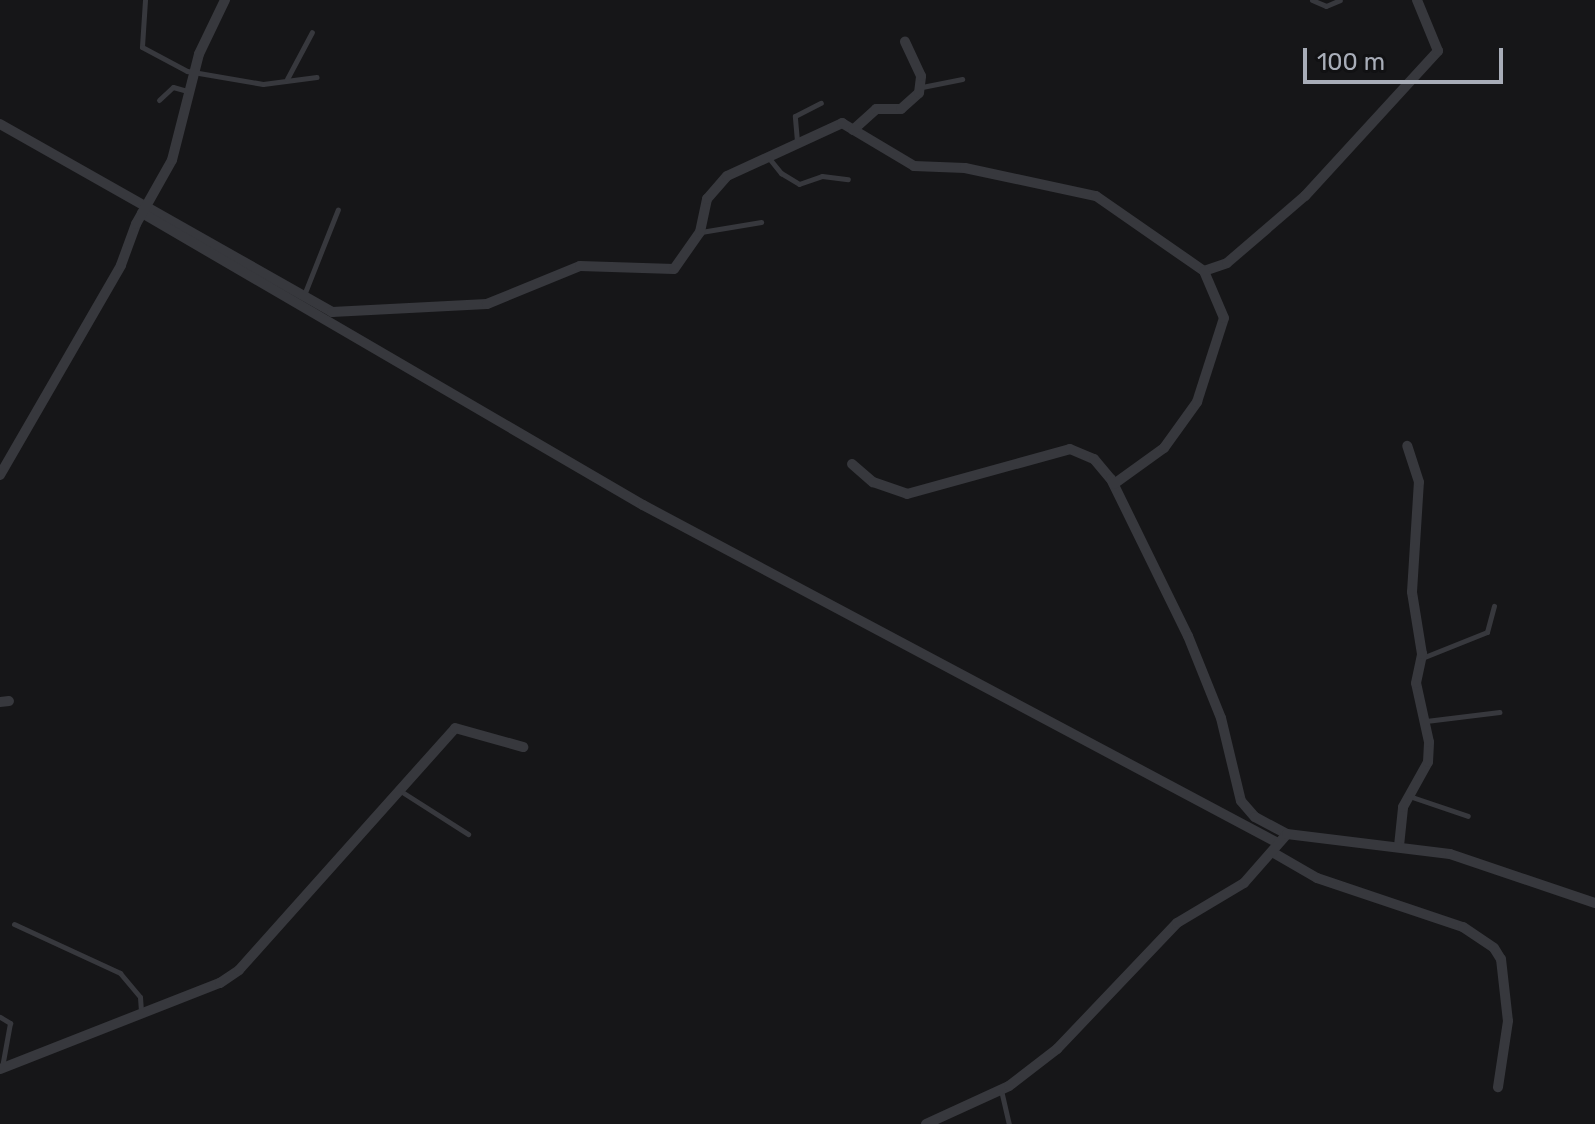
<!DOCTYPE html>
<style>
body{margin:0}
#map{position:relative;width:1595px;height:1124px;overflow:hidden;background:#161618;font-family:Rubik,sans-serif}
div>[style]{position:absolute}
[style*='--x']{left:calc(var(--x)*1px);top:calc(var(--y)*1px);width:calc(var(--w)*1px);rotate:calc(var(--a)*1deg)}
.service>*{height:5px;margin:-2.5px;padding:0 2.5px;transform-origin:2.5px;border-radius:2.5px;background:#37383d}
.minor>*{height:10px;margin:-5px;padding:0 5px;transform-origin:5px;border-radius:5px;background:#37383d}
span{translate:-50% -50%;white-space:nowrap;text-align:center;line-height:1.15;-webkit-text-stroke:6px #111113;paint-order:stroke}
.scale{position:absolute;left:1303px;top:48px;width:200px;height:36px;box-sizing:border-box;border:4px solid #a8adb8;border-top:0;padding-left:10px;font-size:24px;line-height:28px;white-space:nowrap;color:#a8adb8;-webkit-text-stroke:6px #111113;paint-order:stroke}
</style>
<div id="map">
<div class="service">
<div style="--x:145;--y:0;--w:47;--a:93.7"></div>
<div style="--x:142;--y:47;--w:51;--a:28.1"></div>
<div style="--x:187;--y:71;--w:77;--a:9.7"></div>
<div style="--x:263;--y:84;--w:54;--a:-7.4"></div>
<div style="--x:1312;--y:0;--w:15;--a:23"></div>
<div style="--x:1326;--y:6;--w:15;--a:-23"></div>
<div style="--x:287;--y:79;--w:53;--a:-62"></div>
<div style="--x:922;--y:87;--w:41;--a:-11.3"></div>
<div style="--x:159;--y:100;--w:19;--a:-43"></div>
<div style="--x:173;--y:87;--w:18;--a:16"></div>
<div style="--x:797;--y:141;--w:25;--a:-95"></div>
<div style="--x:795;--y:116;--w:29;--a:-27"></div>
<div style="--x:768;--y:157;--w:21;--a:51"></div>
<div style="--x:781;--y:173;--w:21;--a:31"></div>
<div style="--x:799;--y:184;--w:24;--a:-19"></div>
<div style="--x:822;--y:176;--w:26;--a:7"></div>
<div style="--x:701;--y:232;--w:61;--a:-9.5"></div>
<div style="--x:304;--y:295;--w:92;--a:-68.4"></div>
<div style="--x:1422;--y:658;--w:70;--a:-21.8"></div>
<div style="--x:1487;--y:632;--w:27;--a:-75"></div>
<div style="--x:1426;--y:721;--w:74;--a:-7"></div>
<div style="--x:399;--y:790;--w:82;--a:32.5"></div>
<div style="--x:1409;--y:796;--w:62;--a:18.7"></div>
<div style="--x:14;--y:924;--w:117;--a:24.8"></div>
<div style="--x:120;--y:973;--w:31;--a:50"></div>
<div style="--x:140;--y:997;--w:15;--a:86"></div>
<div style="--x:0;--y:1017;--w:12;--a:31"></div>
<div style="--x:10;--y:1023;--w:45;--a:100.3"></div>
<div style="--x:1001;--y:1090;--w:35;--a:77"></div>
</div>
<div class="minor">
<div style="--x:0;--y:124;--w:382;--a:29.5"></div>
<div style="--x:332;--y:312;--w:155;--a:-3"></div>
<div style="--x:487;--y:304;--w:100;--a:-22.2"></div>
<div style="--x:580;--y:266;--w:94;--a:1.8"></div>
<div style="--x:674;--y:269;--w:45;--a:-54.9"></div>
<div style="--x:700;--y:232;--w:34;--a:-78"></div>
<div style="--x:707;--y:199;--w:30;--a:-49"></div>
<div style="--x:727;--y:176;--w:127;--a:-24.7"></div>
<div style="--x:842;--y:123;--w:84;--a:30.8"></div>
<div style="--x:914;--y:166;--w:51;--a:2.2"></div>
<div style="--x:965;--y:168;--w:134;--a:12.1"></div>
<div style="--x:1096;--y:196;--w:131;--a:34.8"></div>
<div style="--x:1204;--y:271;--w:24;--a:-19"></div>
<div style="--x:1227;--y:263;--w:103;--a:-40.7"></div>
<div style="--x:1305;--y:196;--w:197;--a:-47.5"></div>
<div style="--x:1438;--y:51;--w:55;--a:-112.4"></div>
<div style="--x:853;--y:130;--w:31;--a:-42"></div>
<div style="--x:876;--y:109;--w:25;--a:0"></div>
<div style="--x:901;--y:109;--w:24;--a:-42"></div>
<div style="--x:919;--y:93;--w:17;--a:-83"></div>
<div style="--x:921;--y:76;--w:38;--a:-115"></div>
<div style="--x:142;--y:213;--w:580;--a:30.24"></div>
<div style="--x:643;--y:505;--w:719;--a:28.03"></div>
<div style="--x:852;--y:464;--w:28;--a:41"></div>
<div style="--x:873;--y:482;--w:36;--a:19"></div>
<div style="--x:907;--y:494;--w:169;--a:-15.4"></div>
<div style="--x:1070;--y:449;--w:26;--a:23"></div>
<div style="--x:1094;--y:459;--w:26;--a:50"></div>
<div style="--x:1111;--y:479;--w:175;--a:63.9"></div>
<div style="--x:1188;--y:636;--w:88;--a:68.1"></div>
<div style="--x:1221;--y:718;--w:85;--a:76.5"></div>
<div style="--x:1241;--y:801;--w:21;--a:49"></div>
<div style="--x:1255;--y:817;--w:36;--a:28"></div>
<div style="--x:0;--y:475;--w:242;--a:-60"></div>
<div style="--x:121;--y:265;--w:44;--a:-69.9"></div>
<div style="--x:136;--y:224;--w:73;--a:-60.6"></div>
<div style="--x:172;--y:160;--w:109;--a:-75.7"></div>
<div style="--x:199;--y:54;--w:60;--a:-64.3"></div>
<div style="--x:1114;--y:484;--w:62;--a:-35.8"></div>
<div style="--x:1164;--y:448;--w:57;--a:-54.3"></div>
<div style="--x:1197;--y:402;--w:88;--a:-72.2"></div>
<div style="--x:1224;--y:318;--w:51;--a:-113.1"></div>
<div style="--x:0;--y:702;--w:9;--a:-6"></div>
<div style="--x:1399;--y:846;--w:39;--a:-84"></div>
<div style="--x:1403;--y:807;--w:51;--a:-60.9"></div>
<div style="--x:1428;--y:762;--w:20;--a:-87"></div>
<div style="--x:1429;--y:742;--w:60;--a:-102.4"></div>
<div style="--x:1416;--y:683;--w:30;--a:-78"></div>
<div style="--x:1422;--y:654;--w:63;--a:-99.2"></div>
<div style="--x:1412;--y:592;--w:110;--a:-86.4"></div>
<div style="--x:1419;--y:482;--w:38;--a:-108"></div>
<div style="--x:1272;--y:852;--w:52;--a:30"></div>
<div style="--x:1317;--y:878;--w:154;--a:18.6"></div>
<div style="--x:1463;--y:927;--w:37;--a:34"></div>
<div style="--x:1494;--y:948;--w:13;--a:58"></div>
<div style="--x:1501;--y:959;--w:62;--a:83.6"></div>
<div style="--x:1508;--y:1021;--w:67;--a:98.6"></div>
<div style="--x:0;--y:1069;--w:236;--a:-21.4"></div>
<div style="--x:220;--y:983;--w:23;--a:-34"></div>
<div style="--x:239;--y:970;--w:324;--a:-48.2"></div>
<div style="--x:455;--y:728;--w:71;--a:15.6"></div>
<div style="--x:926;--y:1124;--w:91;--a:-24.6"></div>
<div style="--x:1009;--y:1086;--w:61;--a:-37.6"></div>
<div style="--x:1057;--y:1049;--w:174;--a:-46.4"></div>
<div style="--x:1177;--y:923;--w:78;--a:-30.8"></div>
<div style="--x:1244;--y:883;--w:65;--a:-48.7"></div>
<div style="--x:1287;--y:834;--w:164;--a:7"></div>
<div style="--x:1450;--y:854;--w:153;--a:18.7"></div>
</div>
<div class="scale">100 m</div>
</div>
